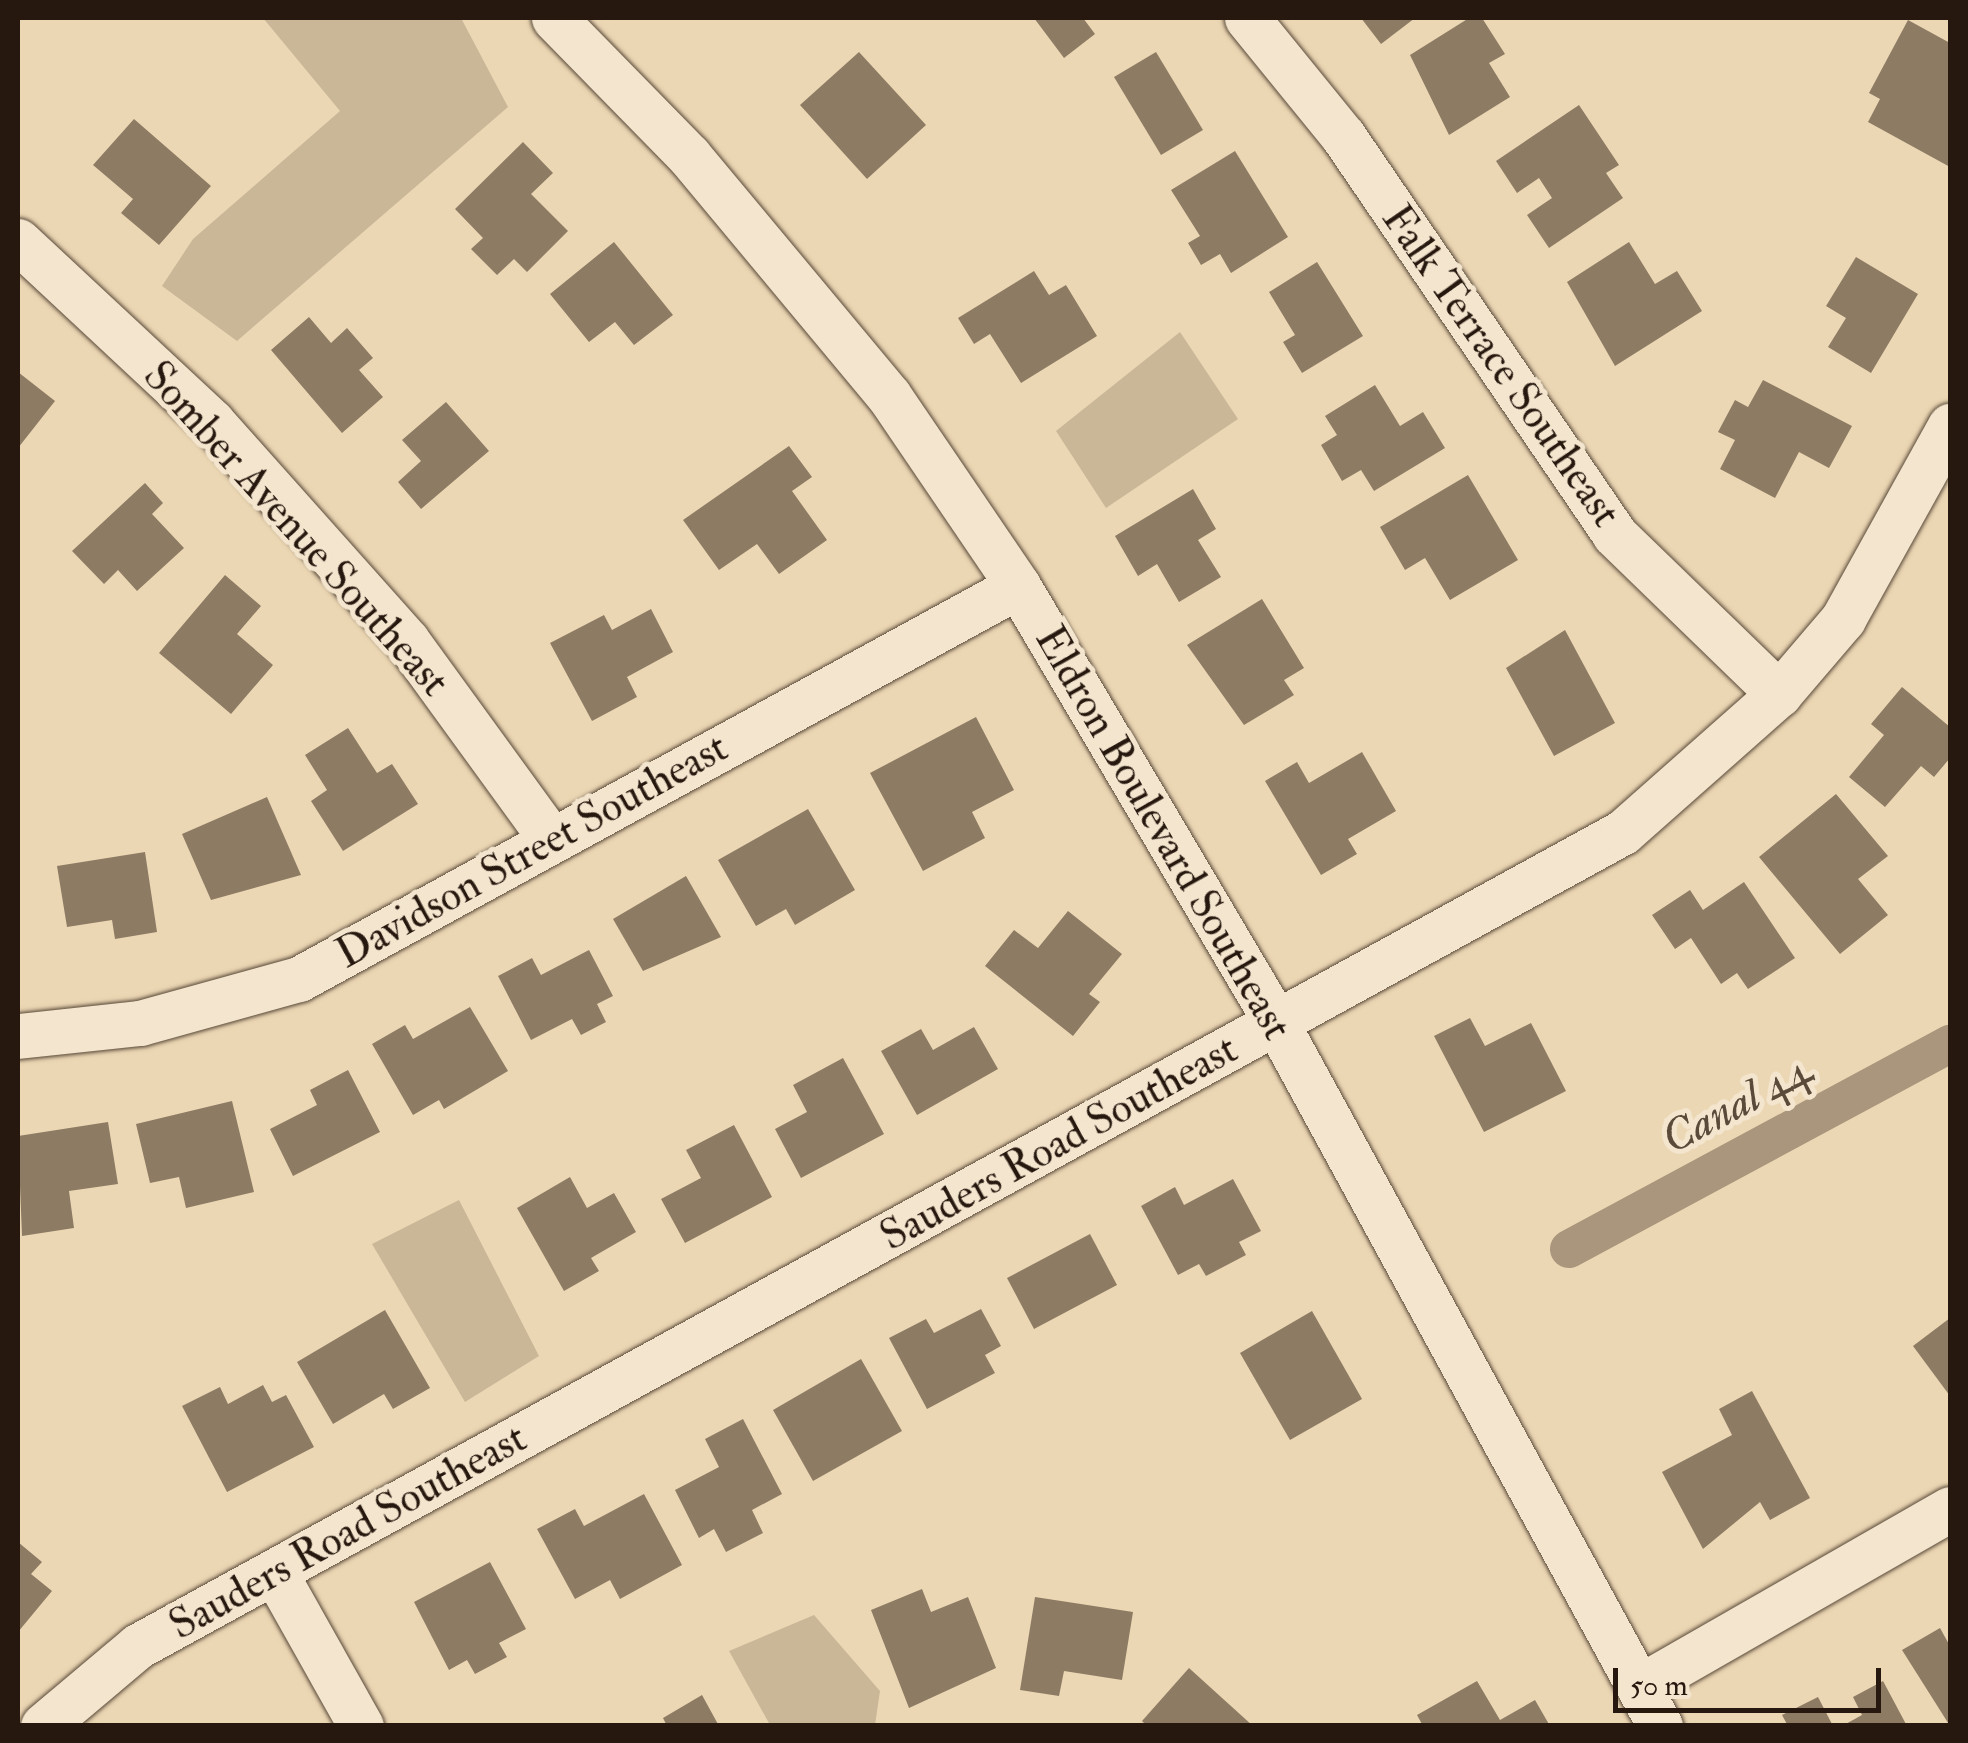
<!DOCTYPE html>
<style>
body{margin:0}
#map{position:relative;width:1968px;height:1743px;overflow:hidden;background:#ecd7b4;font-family:"IM FELL Double Pica",serif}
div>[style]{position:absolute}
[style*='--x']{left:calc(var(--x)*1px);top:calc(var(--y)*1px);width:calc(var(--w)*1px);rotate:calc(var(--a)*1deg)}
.green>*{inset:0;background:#cab798}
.canal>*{height:38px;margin:-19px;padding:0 19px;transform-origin:19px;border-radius:19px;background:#a9967c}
.building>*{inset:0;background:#8d7b64}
.roads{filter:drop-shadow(0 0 2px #584838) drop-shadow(0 0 2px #584838)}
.minor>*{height:45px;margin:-22.5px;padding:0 22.5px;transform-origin:22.5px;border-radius:22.5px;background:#f3e5ce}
span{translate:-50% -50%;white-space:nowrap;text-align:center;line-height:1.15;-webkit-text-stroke:10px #f3e5ce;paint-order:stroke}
.street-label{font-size:42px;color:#26180e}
.water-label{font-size:45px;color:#5a4a3a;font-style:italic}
.frame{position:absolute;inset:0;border:20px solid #26180e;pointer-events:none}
.scale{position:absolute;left:1613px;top:1668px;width:268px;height:45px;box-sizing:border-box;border:5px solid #26180e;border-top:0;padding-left:12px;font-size:30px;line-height:35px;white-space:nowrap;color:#26180e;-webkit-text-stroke:8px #f3e5ce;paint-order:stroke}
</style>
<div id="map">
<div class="green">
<div style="clip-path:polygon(263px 18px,461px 18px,508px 107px,237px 341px,162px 286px,193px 239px,340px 111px)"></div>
<div style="clip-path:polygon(1180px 332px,1238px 419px,1106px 508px,1056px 431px)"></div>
<div style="clip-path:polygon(459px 1200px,539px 1356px,465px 1402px,372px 1244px)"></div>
<div style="clip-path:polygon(814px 1615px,880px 1691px,875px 1725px,770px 1725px,729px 1651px)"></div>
</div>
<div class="canal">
<div style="--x:1569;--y:1249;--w:433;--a:-28.3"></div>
</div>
<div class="building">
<div style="clip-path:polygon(1034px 18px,1083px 18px,1095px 34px,1064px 58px)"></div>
<div style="clip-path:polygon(1361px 18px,1415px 18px,1381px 44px)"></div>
<div style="clip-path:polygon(1469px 18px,1482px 18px,1505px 54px,1489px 63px,1510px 97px,1449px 135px,1410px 55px)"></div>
<div style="clip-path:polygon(1908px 20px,1950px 43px,1950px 167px,1868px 122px,1880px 99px,1869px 93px)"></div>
<div style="clip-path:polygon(859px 52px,926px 125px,867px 179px,800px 105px)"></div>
<div style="clip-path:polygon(1156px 52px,1203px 130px,1161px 155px,1114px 77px)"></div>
<div style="clip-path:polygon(1579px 105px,1619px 165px,1606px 173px,1623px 198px,1549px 248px,1527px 215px,1552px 198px,1539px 178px,1517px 193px,1496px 161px)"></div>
<div style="clip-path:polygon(134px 119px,211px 186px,159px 245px,121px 213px,133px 199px,93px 165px)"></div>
<div style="clip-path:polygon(523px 142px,553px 173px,531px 194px,568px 231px,527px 272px,514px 259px,497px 275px,471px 249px,483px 238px,455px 209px)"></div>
<div style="clip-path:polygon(1235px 151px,1288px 237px,1231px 273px,1220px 254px,1201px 265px,1188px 243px,1200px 236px,1171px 190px)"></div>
<div style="clip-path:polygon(614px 242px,673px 315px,634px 345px,615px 322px,589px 342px,550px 294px)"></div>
<div style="clip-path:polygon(1629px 242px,1655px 284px,1677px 271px,1702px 311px,1615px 366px,1567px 282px)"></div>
<div style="clip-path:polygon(1856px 257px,1918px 294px,1871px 373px,1828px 347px,1846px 318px,1826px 306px)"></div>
<div style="clip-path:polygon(1317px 262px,1363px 336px,1302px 373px,1283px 342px,1295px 335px,1269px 292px)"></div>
<div style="clip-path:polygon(1034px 271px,1049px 295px,1066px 285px,1097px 336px,1021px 383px,990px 334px,974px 344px,958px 318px)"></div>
<div style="clip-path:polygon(309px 317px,331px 343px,347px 328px,373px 358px,359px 370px,383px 397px,342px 433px,271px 350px)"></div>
<div style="clip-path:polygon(18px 372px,55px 401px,18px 448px)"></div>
<div style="clip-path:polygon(1763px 380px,1852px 426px,1829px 468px,1799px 452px,1775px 498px,1720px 469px,1735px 440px,1718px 432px,1735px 400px,1748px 407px)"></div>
<div style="clip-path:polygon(1375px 385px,1400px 426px,1423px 412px,1445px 448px,1374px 491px,1361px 470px,1342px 481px,1321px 445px,1337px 435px,1325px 416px)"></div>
<div style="clip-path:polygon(446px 402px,489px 451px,421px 509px,398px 482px,421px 461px,402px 440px)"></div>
<div style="clip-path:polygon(789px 446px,812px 477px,792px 491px,827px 540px,779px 574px,757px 544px,719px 570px,683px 520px)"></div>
<div style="clip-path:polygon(1468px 475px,1518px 560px,1450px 600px,1425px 558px,1405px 570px,1380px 527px)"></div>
<div style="clip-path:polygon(145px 483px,163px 503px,152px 514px,184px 548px,137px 591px,118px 570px,104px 584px,72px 551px)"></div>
<div style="clip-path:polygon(1193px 489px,1216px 529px,1198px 540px,1221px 577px,1179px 602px,1157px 564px,1138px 576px,1115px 536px)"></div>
<div style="clip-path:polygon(225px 575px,261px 606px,237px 634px,273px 665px,231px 714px,159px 653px)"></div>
<div style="clip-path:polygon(1262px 599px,1304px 668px,1284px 680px,1294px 695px,1244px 725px,1187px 645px)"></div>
<div style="clip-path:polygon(651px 609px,673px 652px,627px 677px,637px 697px,592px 721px,550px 643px,604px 615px,612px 630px)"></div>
<div style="clip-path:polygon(1565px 630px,1615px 723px,1554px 756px,1506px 668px)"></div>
<div style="clip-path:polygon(1902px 687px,1950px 727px,1950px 758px,1934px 777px,1921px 766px,1885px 807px,1849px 777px,1884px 735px,1871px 724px)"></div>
<div style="clip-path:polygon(976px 717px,1014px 790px,972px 812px,985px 838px,923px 871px,870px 773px)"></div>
<div style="clip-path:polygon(348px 728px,377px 773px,392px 764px,418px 804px,343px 851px,311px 801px,327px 790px,305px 755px)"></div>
<div style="clip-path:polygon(1362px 752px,1396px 811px,1348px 839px,1357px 854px,1321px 875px,1265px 781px,1297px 762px,1309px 783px)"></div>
<div style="clip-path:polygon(1836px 794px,1888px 856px,1858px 879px,1888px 915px,1840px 954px,1759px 857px)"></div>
<div style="clip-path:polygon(267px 797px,301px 875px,211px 900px,182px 834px)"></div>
<div style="clip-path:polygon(808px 809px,855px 890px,795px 925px,786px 909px,756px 926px,718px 860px)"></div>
<div style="clip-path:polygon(145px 852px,157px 932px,115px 939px,112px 920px,67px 927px,57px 866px)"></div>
<div style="clip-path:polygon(686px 876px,721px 937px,643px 971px,613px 919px)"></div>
<div style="clip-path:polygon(1744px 882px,1795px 958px,1748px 989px,1737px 973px,1721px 984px,1691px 938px,1675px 949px,1652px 915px,1690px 890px,1703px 910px)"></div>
<div style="clip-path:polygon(1068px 911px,1122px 954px,1089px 994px,1100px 1002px,1073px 1036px,985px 966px,1014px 930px,1038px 948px)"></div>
<div style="clip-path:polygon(589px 950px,613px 996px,597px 1004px,606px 1022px,581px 1035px,572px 1019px,531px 1040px,498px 976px,532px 958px,541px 975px)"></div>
<div style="clip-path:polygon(470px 1007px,508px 1071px,444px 1109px,439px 1100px,413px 1115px,372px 1044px,405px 1025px,413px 1039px)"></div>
<div style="clip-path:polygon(1470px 1018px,1485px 1046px,1531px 1023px,1566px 1091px,1484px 1132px,1434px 1036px)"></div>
<div style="clip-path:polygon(974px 1027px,998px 1069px,917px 1115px,881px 1051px,921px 1029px,933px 1050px)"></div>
<div style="clip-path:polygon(843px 1058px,884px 1134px,801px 1178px,775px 1129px,807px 1112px,793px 1085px)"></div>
<div style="clip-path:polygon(348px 1070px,380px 1132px,293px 1176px,270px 1129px,317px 1105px,310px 1090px)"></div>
<div style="clip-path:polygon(232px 1101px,254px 1192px,186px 1208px,179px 1177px,150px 1183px,136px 1124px)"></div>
<div style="clip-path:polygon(108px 1122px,118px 1184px,69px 1191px,74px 1228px,22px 1236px,18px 1136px)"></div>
<div style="clip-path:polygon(734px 1125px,772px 1197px,685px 1243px,661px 1199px,701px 1178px,686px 1150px)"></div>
<div style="clip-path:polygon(570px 1177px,587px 1208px,614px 1193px,636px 1232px,591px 1258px,599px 1271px,564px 1291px,517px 1208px)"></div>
<div style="clip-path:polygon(1233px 1179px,1261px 1231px,1239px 1242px,1246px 1255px,1206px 1276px,1199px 1264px,1178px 1275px,1141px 1206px,1175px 1187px,1184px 1205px)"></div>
<div style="clip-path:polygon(1090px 1234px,1117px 1285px,1034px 1329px,1007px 1278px)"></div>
<div style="clip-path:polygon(981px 1309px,1001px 1346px,985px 1355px,995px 1373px,927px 1409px,889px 1338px,926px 1319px,934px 1333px)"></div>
<div style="clip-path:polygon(385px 1310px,430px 1388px,393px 1409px,384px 1394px,333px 1424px,297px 1362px)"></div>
<div style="clip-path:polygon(1312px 1311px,1362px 1399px,1290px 1440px,1240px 1353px)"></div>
<div style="clip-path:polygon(1950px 1318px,1950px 1396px,1913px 1346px)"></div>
<div style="clip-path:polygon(861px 1359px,902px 1431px,813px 1481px,773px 1410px)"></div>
<div style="clip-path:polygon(263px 1385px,272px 1402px,286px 1395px,314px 1447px,227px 1492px,182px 1406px,220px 1387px,228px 1404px)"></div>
<div style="clip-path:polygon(1752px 1391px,1810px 1498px,1770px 1520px,1760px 1502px,1703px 1549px,1662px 1472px,1732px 1435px,1719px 1409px)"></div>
<div style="clip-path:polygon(743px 1419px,782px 1494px,752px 1510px,763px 1533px,726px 1552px,714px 1529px,699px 1538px,675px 1490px,719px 1467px,705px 1439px)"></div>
<div style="clip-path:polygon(644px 1494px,682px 1565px,620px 1599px,610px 1580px,575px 1599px,537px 1529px,575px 1509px,584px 1526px)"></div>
<div style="clip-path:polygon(18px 1542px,42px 1562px,31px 1574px,52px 1591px,18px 1632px)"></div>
<div style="clip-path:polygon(490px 1562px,526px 1629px,499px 1643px,507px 1657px,475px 1674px,467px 1660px,449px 1670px,414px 1602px)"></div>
<div style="clip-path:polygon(922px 1589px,931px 1612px,968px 1597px,996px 1668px,909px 1708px,871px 1610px)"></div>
<div style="clip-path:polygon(1035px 1597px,1133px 1612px,1122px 1680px,1064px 1671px,1059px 1696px,1020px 1690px)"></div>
<div style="clip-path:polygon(1940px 1628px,1950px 1646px,1950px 1726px,1902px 1650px)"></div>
<div style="clip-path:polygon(1189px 1668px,1253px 1726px,1147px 1726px,1142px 1721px)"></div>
<div style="clip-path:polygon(1477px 1681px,1500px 1720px,1535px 1700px,1550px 1726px,1423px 1726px,1417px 1715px)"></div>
<div style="clip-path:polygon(1883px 1681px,1907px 1726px,1842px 1726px,1862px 1715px,1853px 1697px)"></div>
<div style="clip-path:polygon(702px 1695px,719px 1726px,667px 1726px,663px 1718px)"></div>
<div style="clip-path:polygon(1818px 1697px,1833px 1726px,1788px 1726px,1782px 1715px)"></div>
</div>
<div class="roads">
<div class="minor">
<div style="--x:554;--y:18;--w:193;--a:45.6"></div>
<div style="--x:689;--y:156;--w:312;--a:50.2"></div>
<div style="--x:889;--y:396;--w:230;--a:55.8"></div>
<div style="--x:1018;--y:586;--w:509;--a:59.4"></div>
<div style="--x:1277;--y:1024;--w:800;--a:61.38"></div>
<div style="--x:1247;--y:18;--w:152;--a:50.9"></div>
<div style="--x:1343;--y:136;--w:482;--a:55.7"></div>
<div style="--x:1614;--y:534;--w:230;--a:44.1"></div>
<div style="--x:18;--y:241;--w:265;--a:43"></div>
<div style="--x:212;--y:422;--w:293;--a:48.3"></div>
<div style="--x:407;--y:641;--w:243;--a:54"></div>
<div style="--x:18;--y:1036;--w:123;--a:-6.1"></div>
<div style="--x:140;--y:1023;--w:165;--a:-15.5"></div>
<div style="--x:299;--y:979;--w:819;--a:-28.66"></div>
<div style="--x:275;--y:1573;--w:176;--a:60.7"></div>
<div style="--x:1639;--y:1687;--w:358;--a:-29.8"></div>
<div style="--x:43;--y:1726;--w:124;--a:-40.1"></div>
<div style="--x:138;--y:1646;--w:1693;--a:-28.73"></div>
<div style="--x:1623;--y:832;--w:208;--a:-41.5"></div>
<div style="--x:1779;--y:694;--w:99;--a:-49.5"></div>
<div style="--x:1843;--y:619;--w:221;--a:-61"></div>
</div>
</div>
<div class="street-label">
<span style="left:1501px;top:366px;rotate:55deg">Falk Terrace Southeast</span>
<span style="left:296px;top:529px;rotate:48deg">Somber Avenue Southeast</span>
<span style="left:1163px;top:833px;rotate:60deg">Eldron Boulevard Southeast</span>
<span style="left:532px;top:851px;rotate:-29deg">Davidson Street Southeast</span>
<span style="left:1059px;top:1143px;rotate:-29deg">Sauders Road Southeast</span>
<span style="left:348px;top:1532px;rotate:-29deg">Sauders Road Southeast</span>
</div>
<div class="water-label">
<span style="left:1737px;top:1105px;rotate:-28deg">Canal 44</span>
</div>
<div class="frame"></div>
<div class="scale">50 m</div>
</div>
